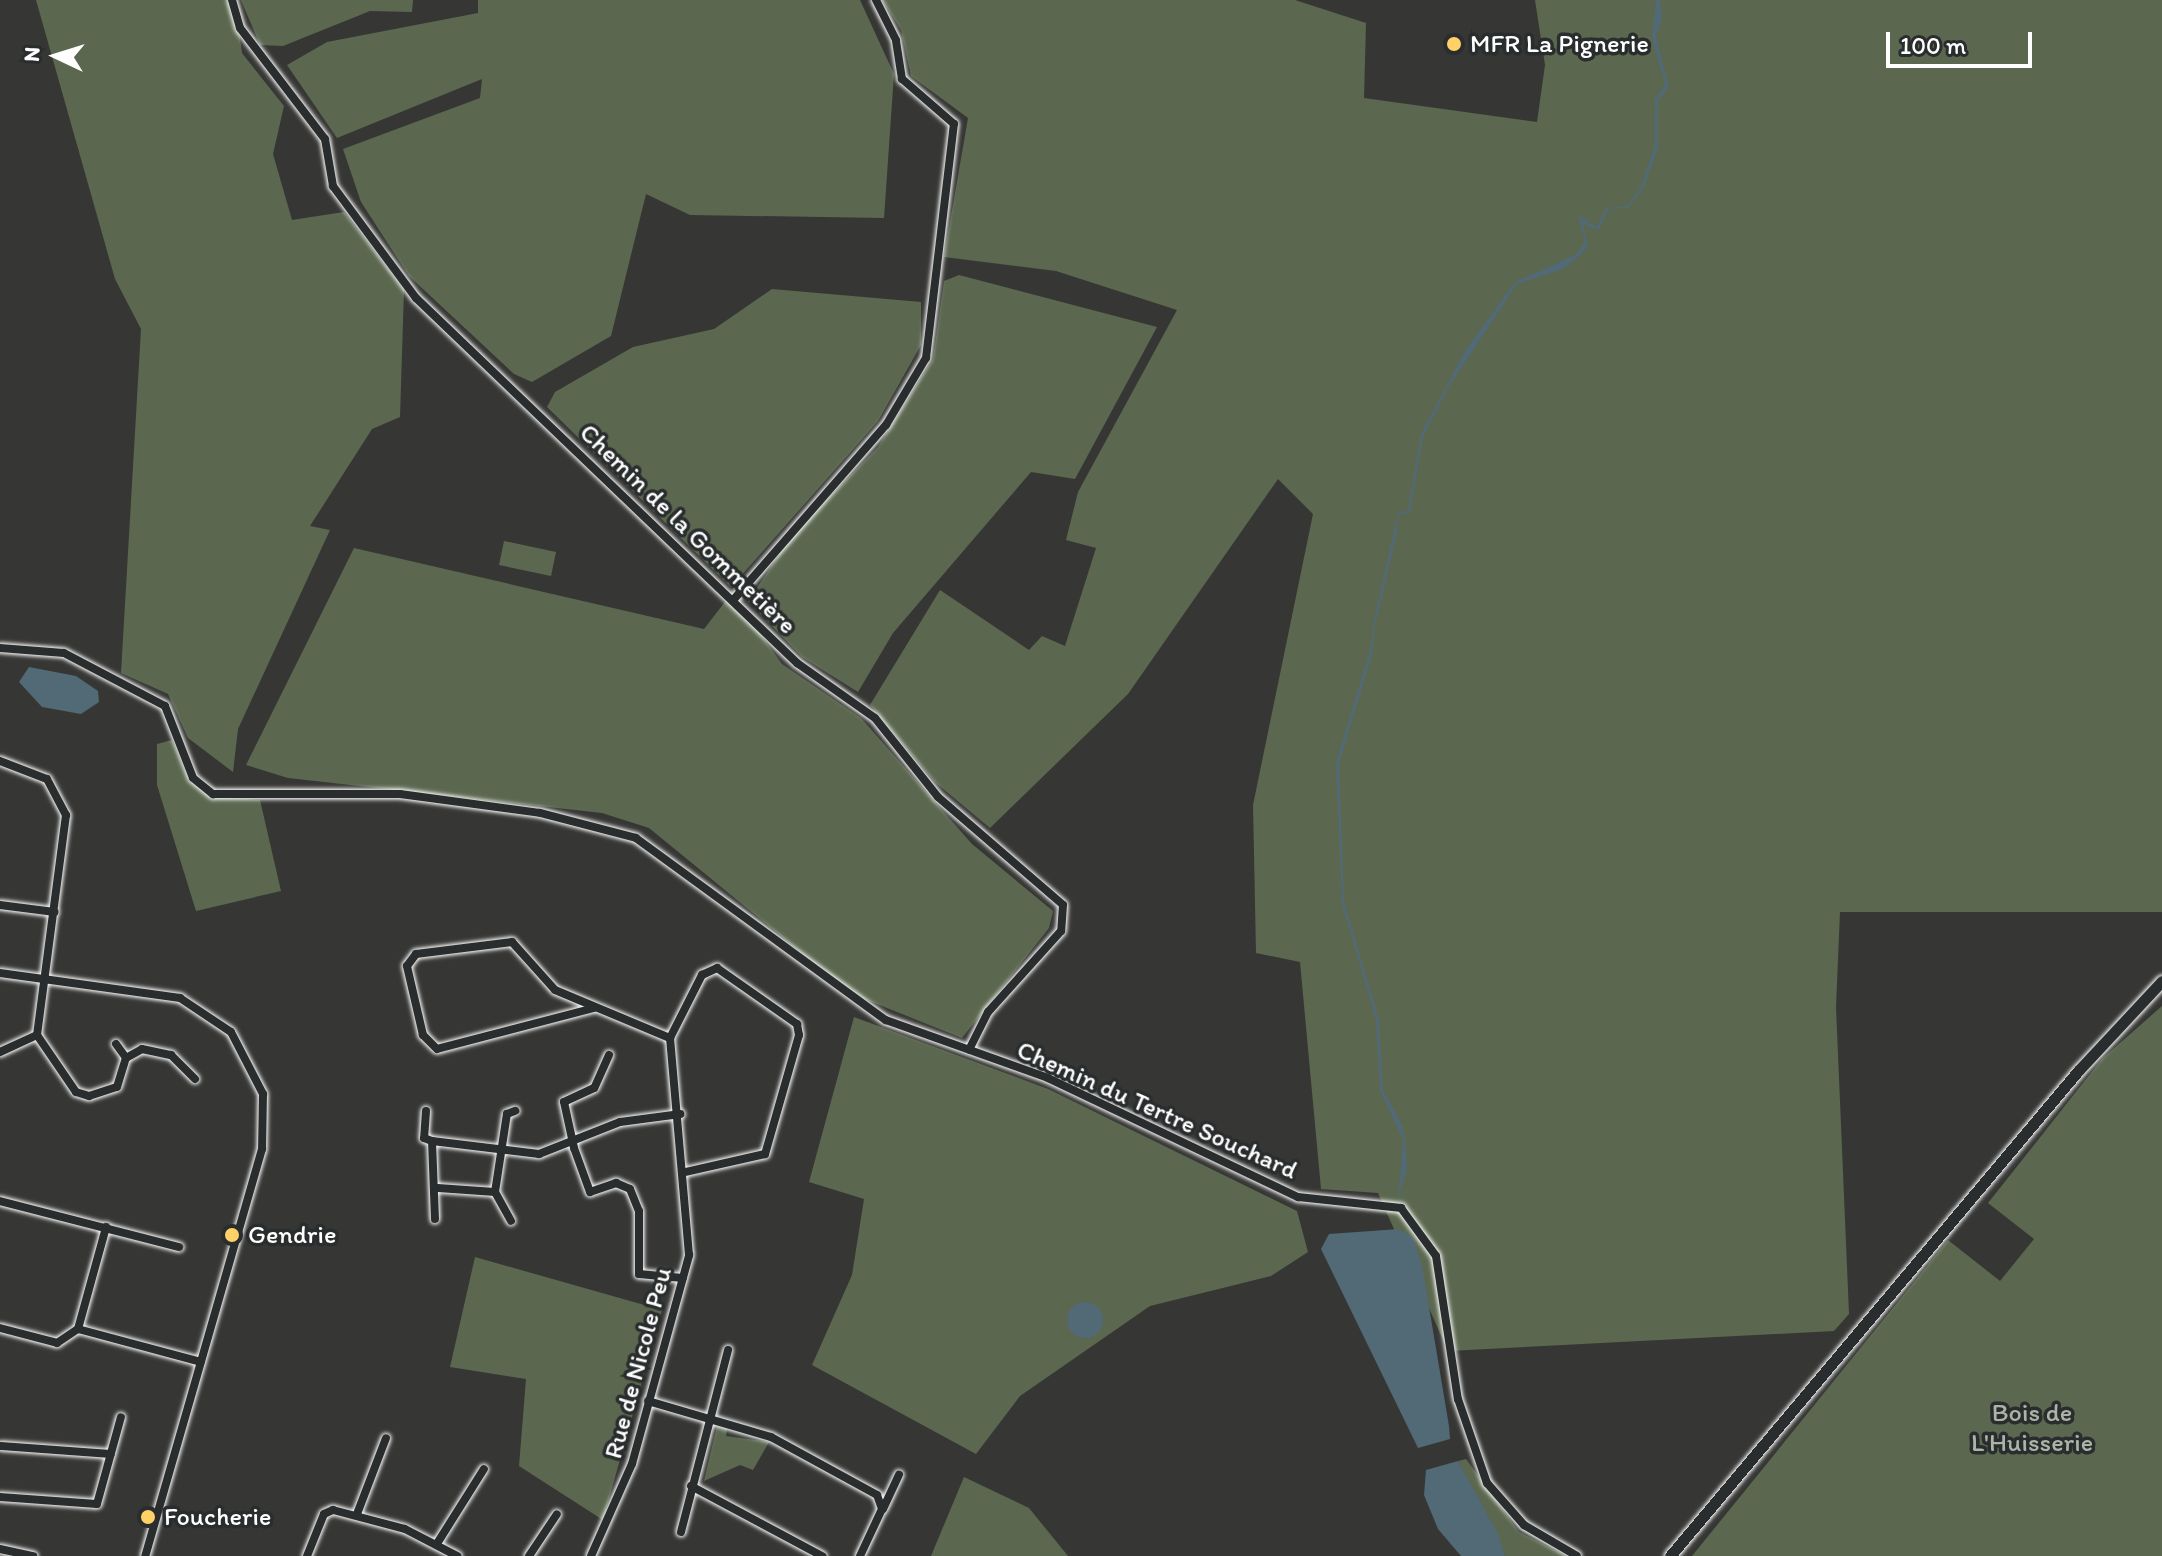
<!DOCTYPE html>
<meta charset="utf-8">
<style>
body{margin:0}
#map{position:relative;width:2162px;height:1556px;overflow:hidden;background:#363735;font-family:Itim,sans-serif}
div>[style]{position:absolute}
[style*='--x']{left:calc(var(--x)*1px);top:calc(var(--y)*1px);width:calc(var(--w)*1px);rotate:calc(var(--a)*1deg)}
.green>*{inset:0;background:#5b684f}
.water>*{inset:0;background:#526976}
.round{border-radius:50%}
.roads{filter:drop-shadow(0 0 2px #fff) drop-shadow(0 0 2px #fff)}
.minor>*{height:8px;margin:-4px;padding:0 4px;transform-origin:4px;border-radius:4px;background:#2a2d2e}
.tertiary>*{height:11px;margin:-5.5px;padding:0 5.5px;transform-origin:5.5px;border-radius:5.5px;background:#2a2d2e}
.dots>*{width:22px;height:22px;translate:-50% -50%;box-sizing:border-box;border:4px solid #2a2d2e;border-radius:50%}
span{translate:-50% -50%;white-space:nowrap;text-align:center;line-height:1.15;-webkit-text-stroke:7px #2a2d2e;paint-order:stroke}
.poi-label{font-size:26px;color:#fff}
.left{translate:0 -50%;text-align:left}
.street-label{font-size:26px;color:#fff}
.park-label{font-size:26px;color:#adb4a7}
.north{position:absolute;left:16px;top:16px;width:80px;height:80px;-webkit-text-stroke:6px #2a2d2e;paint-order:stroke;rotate:274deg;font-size:22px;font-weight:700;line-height:32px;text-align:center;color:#fff}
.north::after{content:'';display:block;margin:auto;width:28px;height:36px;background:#fff;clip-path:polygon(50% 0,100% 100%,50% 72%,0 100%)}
.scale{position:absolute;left:1886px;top:32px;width:146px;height:36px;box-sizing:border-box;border:4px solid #fff;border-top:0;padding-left:10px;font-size:24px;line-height:28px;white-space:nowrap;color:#fff;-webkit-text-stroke:6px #2a2d2e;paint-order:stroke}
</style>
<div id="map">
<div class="green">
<div style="clip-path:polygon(36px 0,235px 0,242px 53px,284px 106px,273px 154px,292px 220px,344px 212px,404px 290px,400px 417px,372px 429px,310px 526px,330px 530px,238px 729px,233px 772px,188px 738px,168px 694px,121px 673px,141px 329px,115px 279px)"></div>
<div style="clip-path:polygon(241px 0,413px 0,412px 12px,370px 11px,283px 46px,260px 45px)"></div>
<div style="clip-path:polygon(478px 0,860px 0,894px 74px,884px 218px,690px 215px,646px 194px,611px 336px,532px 382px,514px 374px,409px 276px,361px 202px,343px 149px,480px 98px,482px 79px,337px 138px,287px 65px,327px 42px,478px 13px)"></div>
<div style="clip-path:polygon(882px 0,1295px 0,1366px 23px,1364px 98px,1537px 122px,1545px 65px,1535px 0,2162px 0,2162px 912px,1840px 912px,1836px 1007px,1849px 1314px,1834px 1331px,1448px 1351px,1378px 1193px,1321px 1189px,1300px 962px,1256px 953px,1253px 805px,1313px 514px,1278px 479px,1128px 694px,990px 828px,935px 782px,870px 705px,940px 590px,1029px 650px,1042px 636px,1065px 646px,1096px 548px,1066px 540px,1078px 492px,1177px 310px,1056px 271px,944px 257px,968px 118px,911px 76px,901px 30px)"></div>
<div style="clip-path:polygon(959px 275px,1157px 327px,1075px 479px,1031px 472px,893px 633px,858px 692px,802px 657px,748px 601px,792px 536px,878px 447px,933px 359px,944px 281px)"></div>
<div style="clip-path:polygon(772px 289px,921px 302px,921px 345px,878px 421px,731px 587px,547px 407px,555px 392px,633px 347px,714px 329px)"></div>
<div style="clip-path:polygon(504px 541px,556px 552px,551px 576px,499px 565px)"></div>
<div style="clip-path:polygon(354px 548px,704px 629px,731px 594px,782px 664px,861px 718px,972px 844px,1053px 911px,1049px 928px,962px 1038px,852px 994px,649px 828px,602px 813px,288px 778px,246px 765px)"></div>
<div style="clip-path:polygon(172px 740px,189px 781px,212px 797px,260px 800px,281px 891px,196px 911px,157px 785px,157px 744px)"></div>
<div style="clip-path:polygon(2162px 1006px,2162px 1556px,1692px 1556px,1948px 1240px,2000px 1281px,2034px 1239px,1988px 1203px,2102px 1059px)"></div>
<div style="clip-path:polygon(854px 1017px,1048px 1089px,1297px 1211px,1308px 1252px,1271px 1276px,1150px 1306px,1020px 1396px,976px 1454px,812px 1365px,852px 1275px,864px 1199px,809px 1182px)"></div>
<div style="clip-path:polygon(475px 1257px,662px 1310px,603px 1520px,519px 1466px,526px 1379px,450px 1367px)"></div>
<div style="clip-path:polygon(717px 1426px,727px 1429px,726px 1436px,769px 1442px,753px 1470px,740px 1465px,704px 1481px)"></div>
<div style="clip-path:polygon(1466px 1459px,1519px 1532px,1566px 1556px,1505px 1556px,1458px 1461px)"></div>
<div style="clip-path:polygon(964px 1477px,1029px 1508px,1068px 1556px,931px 1556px)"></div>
</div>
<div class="water">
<div style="clip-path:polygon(1656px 0,1660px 0,1662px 18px,1656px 37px,1669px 87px,1658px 101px,1658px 148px,1644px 187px,1628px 208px,1608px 209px,1599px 230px,1583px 224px,1588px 247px,1576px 259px,1561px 270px,1517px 284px,1448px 388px,1423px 437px,1410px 513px,1398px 515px,1397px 533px,1375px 625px,1373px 651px,1339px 764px,1344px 902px,1379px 1020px,1383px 1090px,1402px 1125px,1405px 1140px,1407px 1168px,1398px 1202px,1403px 1140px,1380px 1090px,1376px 1020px,1342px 904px,1336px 763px,1371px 647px,1374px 620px,1398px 513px,1408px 510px,1421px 434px,1465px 351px,1515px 282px,1575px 255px,1585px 242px,1578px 215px,1597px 227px,1606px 208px,1627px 206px,1641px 187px,1655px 145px,1655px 100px,1665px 84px,1652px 39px)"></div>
<div style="clip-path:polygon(29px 667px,76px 676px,98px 691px,99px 702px,81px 714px,42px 707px,19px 682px)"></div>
<div style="clip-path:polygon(1399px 1229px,1413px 1238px,1422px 1265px,1449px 1426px,1450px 1439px,1418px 1448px,1321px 1249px,1329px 1234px)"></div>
<div class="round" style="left:1067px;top:1302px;width:36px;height:36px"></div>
<div style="clip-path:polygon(1458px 1461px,1498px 1534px,1505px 1556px,1461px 1556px,1438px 1529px,1424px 1495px,1426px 1470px)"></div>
</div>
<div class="roads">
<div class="minor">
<div style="--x:232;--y:0;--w:29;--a:74"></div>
<div style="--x:240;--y:28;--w:140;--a:52.6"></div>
<div style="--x:325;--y:139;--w:48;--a:80.3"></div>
<div style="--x:333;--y:186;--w:139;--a:53.5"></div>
<div style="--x:416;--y:298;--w:528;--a:43.77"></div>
<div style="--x:797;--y:663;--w:95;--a:35.2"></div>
<div style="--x:875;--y:718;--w:101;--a:51.4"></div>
<div style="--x:938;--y:797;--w:165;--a:40.8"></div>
<div style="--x:1063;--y:905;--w:26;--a:94"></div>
<div style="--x:1061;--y:931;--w:109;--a:132"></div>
<div style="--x:988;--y:1012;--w:42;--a:116.6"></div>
<div style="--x:735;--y:598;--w:230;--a:-48.9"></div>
<div style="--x:886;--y:425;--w:78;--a:-59.2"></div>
<div style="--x:926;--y:358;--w:236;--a:-83.2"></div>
<div style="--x:954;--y:124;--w:69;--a:-139.1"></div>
<div style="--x:902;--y:79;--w:39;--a:-99"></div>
<div style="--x:896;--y:40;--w:45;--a:-116.6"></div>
<div style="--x:0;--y:648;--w:64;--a:4.5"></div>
<div style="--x:64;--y:653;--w:114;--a:27.7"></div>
<div style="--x:165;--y:706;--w:77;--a:68.7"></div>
<div style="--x:193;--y:778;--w:26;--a:39"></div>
<div style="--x:213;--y:794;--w:187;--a:0"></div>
<div style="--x:400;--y:794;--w:141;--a:7.7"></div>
<div style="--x:540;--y:813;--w:99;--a:14.6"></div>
<div style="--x:636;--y:838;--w:309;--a:36.1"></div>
<div style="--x:886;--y:1020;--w:172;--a:19.7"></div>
<div style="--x:1048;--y:1078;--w:277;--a:25.5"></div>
<div style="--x:1298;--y:1197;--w:104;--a:6.1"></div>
<div style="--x:1401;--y:1208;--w:59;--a:53.9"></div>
<div style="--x:1436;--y:1256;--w:145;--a:81.3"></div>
<div style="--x:1458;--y:1399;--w:89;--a:71"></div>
<div style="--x:1487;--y:1483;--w:56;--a:48.6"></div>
<div style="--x:1524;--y:1525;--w:61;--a:30.3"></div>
<div style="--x:0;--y:761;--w:50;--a:21"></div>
<div style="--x:47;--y:779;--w:41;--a:62.2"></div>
<div style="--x:66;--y:815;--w:222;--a:97.5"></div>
<div style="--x:37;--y:1035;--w:69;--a:55.6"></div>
<div style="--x:76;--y:1092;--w:14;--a:17"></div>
<div style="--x:89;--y:1096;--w:29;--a:-18"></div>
<div style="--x:117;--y:1087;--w:30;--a:-73"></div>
<div style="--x:0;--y:905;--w:55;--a:7.3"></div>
<div style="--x:0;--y:973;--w:182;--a:7.9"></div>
<div style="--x:180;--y:998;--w:61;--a:33.7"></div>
<div style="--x:231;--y:1032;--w:70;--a:62.7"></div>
<div style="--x:263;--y:1094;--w:55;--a:91"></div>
<div style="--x:262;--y:1149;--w:423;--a:106"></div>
<div style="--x:594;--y:1008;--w:162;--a:165.4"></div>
<div style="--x:437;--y:1049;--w:20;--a:-135"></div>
<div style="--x:423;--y:1035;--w:71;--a:-103.1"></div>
<div style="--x:407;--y:966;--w:15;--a:-53"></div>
<div style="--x:416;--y:954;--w:97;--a:-7.1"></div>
<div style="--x:512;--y:942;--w:64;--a:48.1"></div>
<div style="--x:555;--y:990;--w:125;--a:22.7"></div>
<div style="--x:116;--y:1044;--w:17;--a:54"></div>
<div style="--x:126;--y:1058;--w:18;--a:-29"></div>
<div style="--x:142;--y:1049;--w:30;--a:12"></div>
<div style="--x:171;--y:1055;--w:34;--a:45"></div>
<div style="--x:0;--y:1052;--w:41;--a:-24.7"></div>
<div style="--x:609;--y:1055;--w:36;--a:114"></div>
<div style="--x:594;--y:1088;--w:33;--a:155"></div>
<div style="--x:564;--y:1102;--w:47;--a:77.7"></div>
<div style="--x:574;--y:1148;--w:47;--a:70"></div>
<div style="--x:590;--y:1192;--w:28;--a:-19"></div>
<div style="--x:616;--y:1183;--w:15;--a:23"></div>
<div style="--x:630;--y:1189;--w:24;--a:68"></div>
<div style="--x:639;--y:1211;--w:63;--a:90"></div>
<div style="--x:639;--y:1274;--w:44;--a:5.2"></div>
<div style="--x:426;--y:1111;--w:27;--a:94"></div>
<div style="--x:424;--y:1138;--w:9;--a:21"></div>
<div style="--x:438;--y:1188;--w:57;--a:4"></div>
<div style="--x:495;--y:1192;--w:79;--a:-81.3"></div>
<div style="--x:507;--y:1114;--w:9;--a:-21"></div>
<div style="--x:495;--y:1192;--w:33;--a:61"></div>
<div style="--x:0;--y:1201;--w:185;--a:14.4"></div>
<div style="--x:435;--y:1219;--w:78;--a:-92.2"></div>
<div style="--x:432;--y:1141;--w:108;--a:6.9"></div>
<div style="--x:539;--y:1154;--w:87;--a:-21.6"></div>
<div style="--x:620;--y:1122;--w:61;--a:-7.6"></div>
<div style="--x:0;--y:1328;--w:59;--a:14.7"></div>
<div style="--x:57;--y:1343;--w:25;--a:-34"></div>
<div style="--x:78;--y:1329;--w:127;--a:15"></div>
<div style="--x:78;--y:1329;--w:106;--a:-74.6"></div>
<div style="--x:648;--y:1401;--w:128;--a:16.3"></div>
<div style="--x:771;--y:1437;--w:121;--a:28.7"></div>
<div style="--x:877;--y:1495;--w:15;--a:70"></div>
<div style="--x:882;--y:1509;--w:52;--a:115.1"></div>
<div style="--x:1;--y:1446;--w:110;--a:4.2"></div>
<div style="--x:691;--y:1486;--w:149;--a:28.1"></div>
<div style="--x:0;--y:1497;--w:97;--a:4.1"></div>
<div style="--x:97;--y:1504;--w:90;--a:-74.6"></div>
<div style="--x:883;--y:1509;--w:38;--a:-65"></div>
<div style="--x:357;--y:1514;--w:81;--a:-69.1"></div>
<div style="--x:681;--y:1532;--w:188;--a:-75.5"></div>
<div style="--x:438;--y:1542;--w:86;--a:-57.8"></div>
<div style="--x:0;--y:1549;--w:34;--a:12"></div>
<div style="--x:307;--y:1556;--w:45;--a:-68"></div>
<div style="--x:324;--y:1514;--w:10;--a:-24"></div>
<div style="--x:333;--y:1510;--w:74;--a:14.8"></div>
<div style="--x:405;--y:1529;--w:59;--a:27.4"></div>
<div style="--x:529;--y:1556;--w:50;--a:-56.3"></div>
<div style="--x:591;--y:1556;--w:101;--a:-66"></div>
<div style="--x:632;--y:1464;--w:217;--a:-74.7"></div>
<div style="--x:689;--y:1255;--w:218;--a:-95"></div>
<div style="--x:670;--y:1038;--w:71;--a:-63.1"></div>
<div style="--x:702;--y:975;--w:17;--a:-25"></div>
<div style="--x:717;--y:968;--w:98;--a:35"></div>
<div style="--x:797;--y:1024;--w:11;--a:80"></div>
<div style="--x:799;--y:1035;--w:124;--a:105.9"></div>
<div style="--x:765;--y:1154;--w:81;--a:167.2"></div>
</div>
<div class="tertiary">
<div style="--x:1670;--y:1556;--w:634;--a:-49.93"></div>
<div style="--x:2078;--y:1071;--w:123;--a:-47"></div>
</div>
</div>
<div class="dots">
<div style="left:1454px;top:44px;background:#ffd166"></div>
<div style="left:232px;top:1235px;background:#ffd166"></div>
<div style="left:148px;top:1517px;background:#ffd166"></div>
</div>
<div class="poi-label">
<span class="left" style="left:1470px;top:44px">MFR La Pignerie</span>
<span class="left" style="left:248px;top:1235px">Gendrie</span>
<span class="left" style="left:164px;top:1517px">Foucherie</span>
</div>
<div class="street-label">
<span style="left:688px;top:529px;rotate:44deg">Chemin de la Gommetière</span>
<span style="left:1157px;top:1110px;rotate:24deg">Chemin du Tertre Souchard</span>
<span style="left:638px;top:1363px;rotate:-75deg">Rue de Nicole Peu</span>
</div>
<div class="park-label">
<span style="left:2032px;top:1428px">Bois de<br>L'Huisserie</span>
</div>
<div class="north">N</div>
<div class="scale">100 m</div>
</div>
